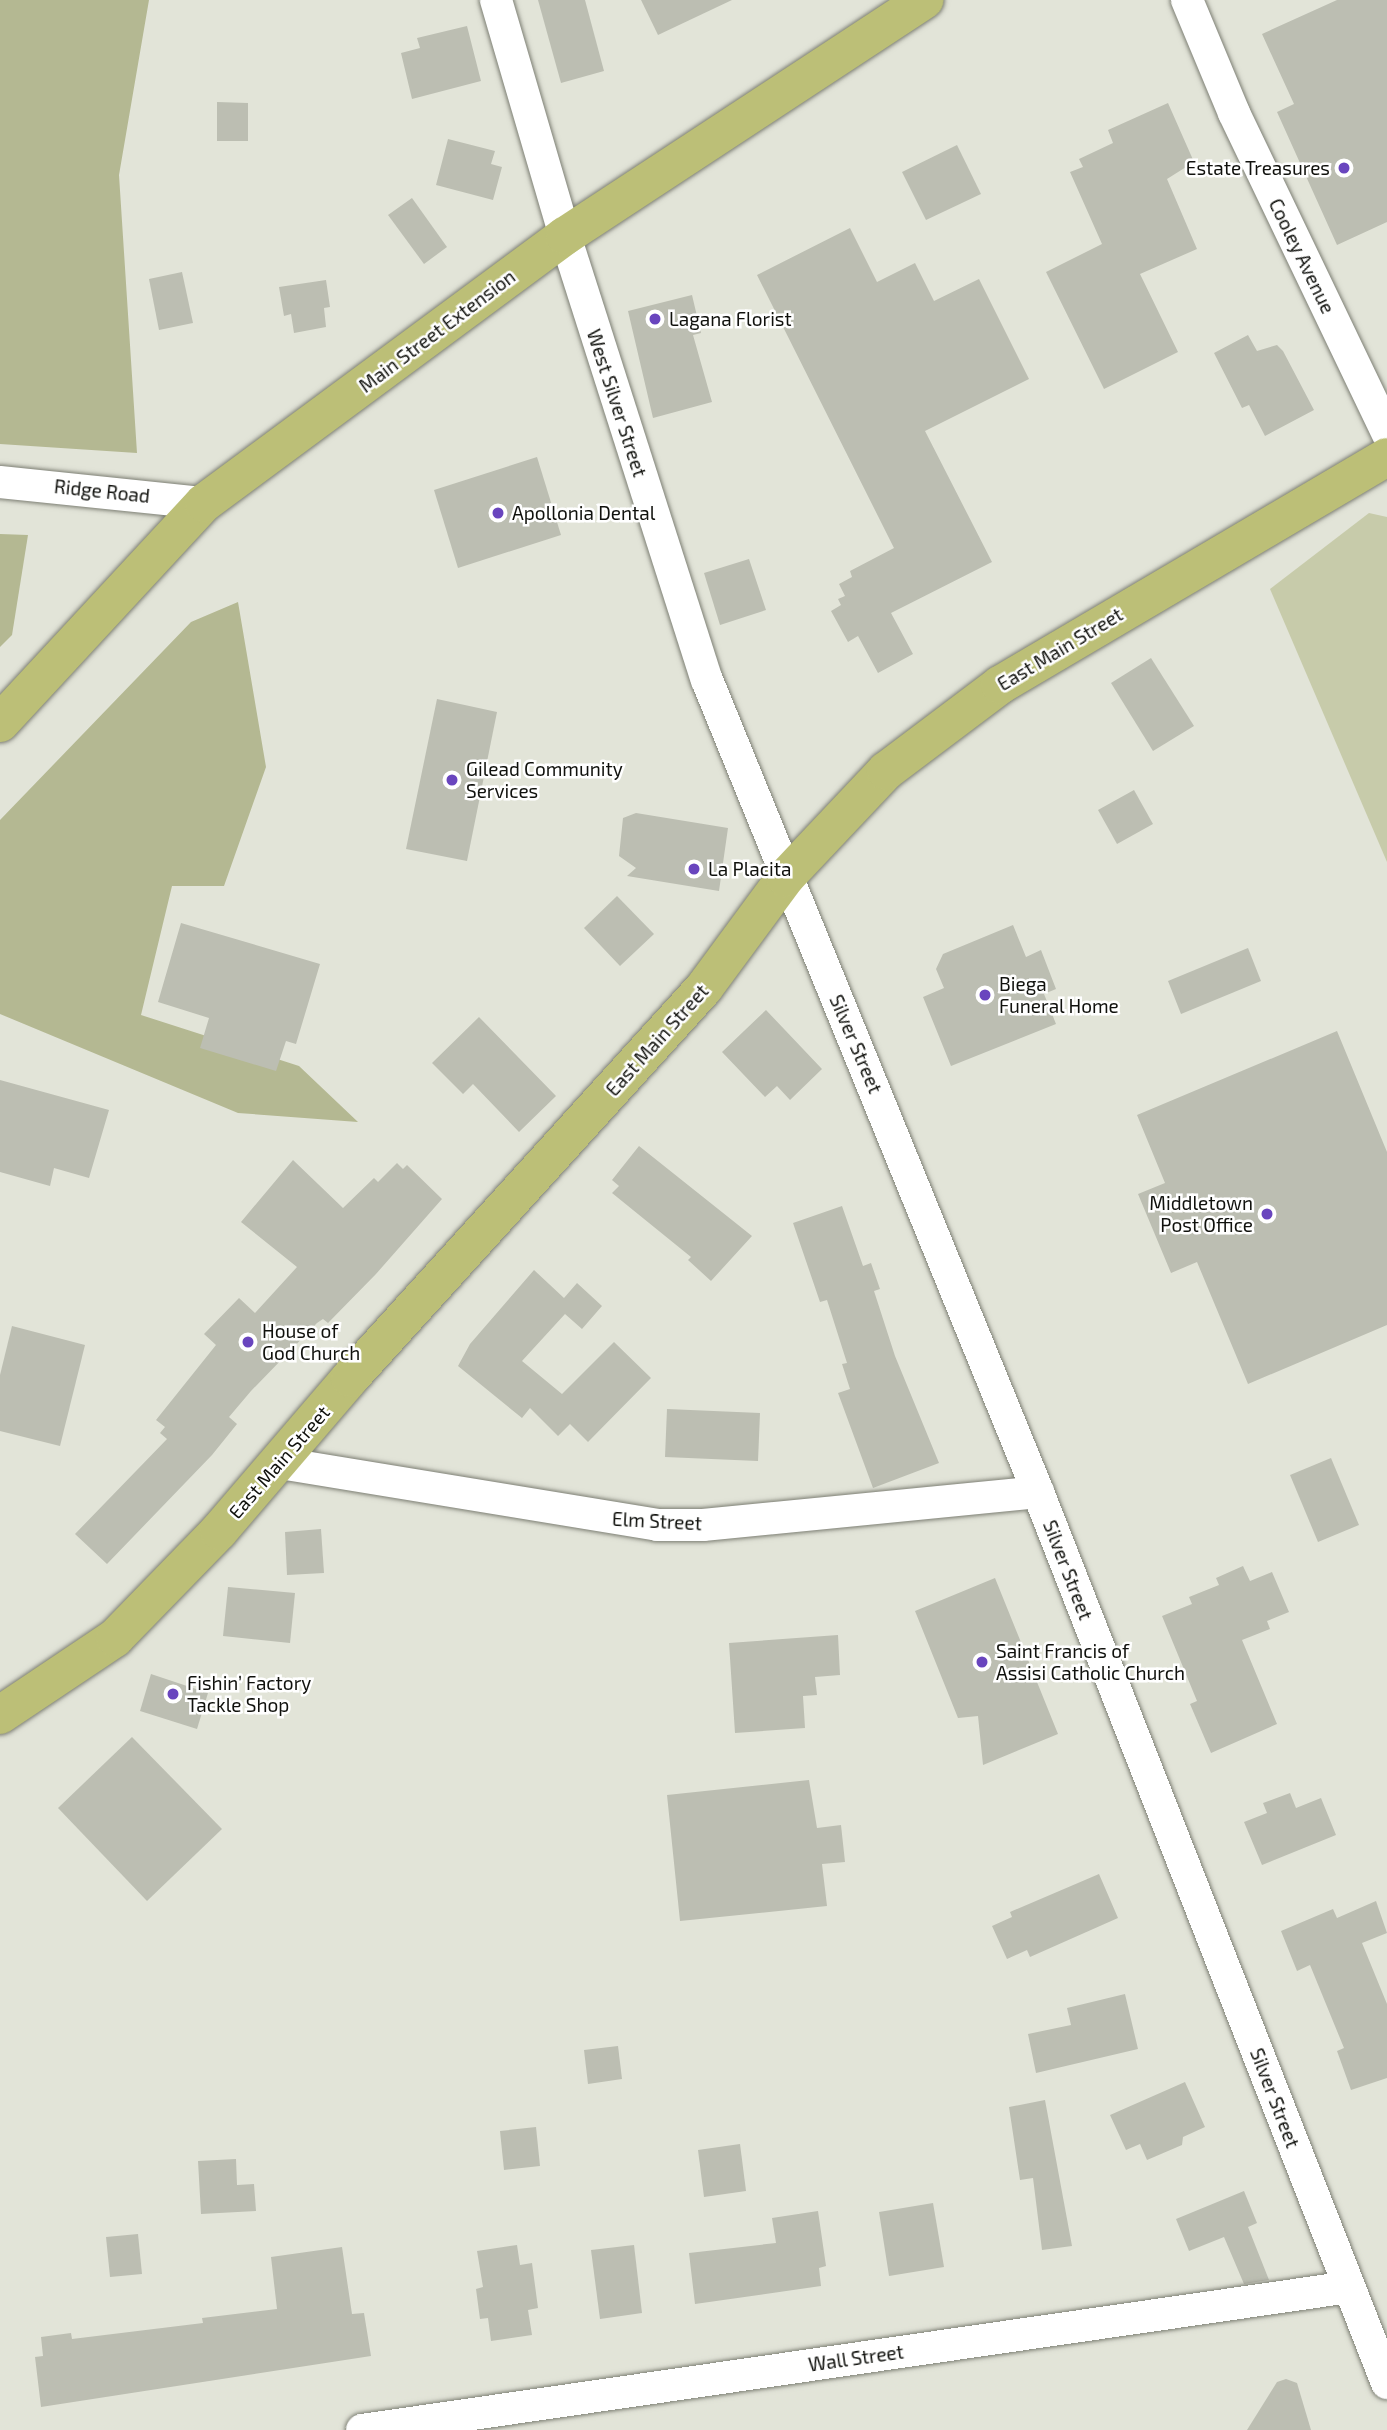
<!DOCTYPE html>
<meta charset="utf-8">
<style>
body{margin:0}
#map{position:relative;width:1387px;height:2430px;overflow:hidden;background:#e2e4d8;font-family:"Exo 2",sans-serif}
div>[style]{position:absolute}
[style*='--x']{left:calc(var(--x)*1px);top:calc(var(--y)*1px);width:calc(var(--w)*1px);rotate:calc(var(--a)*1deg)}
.green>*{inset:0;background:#c7cbaa}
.forest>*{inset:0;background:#b4b892}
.building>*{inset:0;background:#bcbeb2}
.roads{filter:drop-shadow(0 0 2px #7d7f74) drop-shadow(0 0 2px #7d7f74)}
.street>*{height:32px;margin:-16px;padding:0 16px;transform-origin:16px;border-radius:16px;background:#fff}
.primary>*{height:38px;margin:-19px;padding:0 19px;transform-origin:19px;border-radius:19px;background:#bcbf77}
.dots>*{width:19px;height:19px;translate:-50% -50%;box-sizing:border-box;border:4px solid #fff;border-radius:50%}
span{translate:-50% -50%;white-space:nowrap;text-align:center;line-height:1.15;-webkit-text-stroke:5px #fff;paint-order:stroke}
.poi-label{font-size:19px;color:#10110d}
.right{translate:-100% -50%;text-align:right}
.left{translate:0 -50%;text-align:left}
.street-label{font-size:19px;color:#10110d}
</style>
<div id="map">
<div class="green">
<div style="clip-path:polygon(1369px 513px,1387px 517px,1387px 862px,1270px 589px)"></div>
</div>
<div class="forest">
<div style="clip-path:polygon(0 0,149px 0,119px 175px,137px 453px,0 444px)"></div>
<div style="clip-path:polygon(0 534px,28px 535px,12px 635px,0 647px)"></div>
<div style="clip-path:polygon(238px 602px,266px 767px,224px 886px,172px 886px,141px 1015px,299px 1066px,358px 1122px,238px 1113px,0 1014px,0 820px,191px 622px)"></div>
</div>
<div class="building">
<div style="clip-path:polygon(538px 0,585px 0,604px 71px,561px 83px)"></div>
<div style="clip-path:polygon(641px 0,732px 0,658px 35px)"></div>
<div style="clip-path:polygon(1337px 0,1387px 0,1387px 222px,1337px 245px,1277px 112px,1294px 104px,1262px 34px)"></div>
<div style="clip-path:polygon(467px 26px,481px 81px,412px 99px,401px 53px,420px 48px,417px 38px)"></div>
<div style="clip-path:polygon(217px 102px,248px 103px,248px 141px,217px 141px)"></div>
<div style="clip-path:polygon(1168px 103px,1194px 162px,1167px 179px,1197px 249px,1140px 274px,1178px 352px,1104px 389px,1046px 272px,1102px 244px,1070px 172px,1083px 167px,1079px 159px,1113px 143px,1108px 130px)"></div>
<div style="clip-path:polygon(448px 139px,495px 151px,491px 164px,502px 167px,493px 200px,436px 185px)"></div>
<div style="clip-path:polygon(957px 145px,981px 194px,926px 220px,902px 172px)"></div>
<div style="clip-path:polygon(412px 198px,447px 247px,424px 264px,388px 215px)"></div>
<div style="clip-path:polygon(850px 228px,877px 282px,915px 263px,934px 301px,979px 279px,1029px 379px,925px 431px,992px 562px,891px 613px,913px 654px,878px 673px,858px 636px,848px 642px,831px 611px,841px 605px,838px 599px,845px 596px,839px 584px,852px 577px,850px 571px,894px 548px,757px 275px)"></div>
<div style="clip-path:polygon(182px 272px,193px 323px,159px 330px,149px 279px)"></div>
<div style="clip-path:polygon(326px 280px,330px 307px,324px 308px,326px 327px,294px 333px,291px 314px,284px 316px,279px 287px)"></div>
<div style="clip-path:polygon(692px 295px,701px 333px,693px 335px,712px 402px,653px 418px,628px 311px)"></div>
<div style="clip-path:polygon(1248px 335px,1257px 351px,1277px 345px,1283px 351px,1314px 410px,1265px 436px,1249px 405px,1242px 408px,1214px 353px)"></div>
<div style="clip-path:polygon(537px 457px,561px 535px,458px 568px,434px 490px)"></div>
<div style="clip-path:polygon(749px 559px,766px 610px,720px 625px,704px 573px)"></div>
<div style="clip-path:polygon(1151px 658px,1194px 726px,1153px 751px,1111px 683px)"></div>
<div style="clip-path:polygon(437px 699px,497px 712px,467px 861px,406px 849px)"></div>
<div style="clip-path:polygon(1134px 790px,1153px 824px,1117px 844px,1098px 810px)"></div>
<div style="clip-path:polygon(636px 813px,728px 828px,719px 891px,627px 876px,636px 868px,619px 856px,623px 818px)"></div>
<div style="clip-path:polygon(617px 896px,654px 934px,620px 966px,584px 928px)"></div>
<div style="clip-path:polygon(181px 923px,320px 964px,296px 1044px,286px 1041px,276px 1071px,200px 1048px,209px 1018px,158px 1002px)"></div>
<div style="clip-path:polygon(1013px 925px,1026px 957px,1041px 950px,1056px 989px,1044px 994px,1056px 1024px,951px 1066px,923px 997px,944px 988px,936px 969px,943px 954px)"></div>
<div style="clip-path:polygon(1248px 948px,1261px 981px,1181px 1014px,1168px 981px)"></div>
<div style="clip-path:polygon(766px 1010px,822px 1069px,790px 1100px,777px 1086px,765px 1097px,722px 1052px)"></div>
<div style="clip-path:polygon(479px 1017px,556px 1096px,519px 1132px,473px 1084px,463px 1094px,432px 1063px)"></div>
<div style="clip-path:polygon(1337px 1031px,1387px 1152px,1387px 1325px,1248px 1384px,1197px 1262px,1171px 1273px,1138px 1194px,1165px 1183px,1137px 1115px)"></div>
<div style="clip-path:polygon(0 1080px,109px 1110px,89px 1178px,54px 1168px,50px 1186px,0 1172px)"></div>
<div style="clip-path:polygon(639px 1146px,752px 1236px,711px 1281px,688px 1260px,691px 1257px,612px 1193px,619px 1186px,612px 1180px)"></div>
<div style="clip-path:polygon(293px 1160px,343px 1208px,374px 1178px,378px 1182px,397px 1163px,403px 1169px,407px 1165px,442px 1199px,376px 1274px,328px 1323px,323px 1319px,317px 1323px,251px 1391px,229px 1417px,237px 1424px,212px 1455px,107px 1564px,75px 1534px,167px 1439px,160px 1433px,165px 1427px,156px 1420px,216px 1345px,204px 1334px,239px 1298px,255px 1313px,297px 1267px,241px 1222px)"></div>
<div style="clip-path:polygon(842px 1206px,863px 1266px,871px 1263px,880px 1289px,874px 1291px,895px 1356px,939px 1463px,873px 1488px,838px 1393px,850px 1389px,842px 1364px,847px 1363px,827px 1300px,820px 1302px,793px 1223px)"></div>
<div style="clip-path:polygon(534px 1270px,564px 1298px,577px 1283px,602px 1306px,582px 1329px,565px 1314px,522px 1361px,562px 1394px,614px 1342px,651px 1378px,588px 1442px,570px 1424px,558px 1436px,530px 1408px,522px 1418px,458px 1366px,470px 1344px)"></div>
<div style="clip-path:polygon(12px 1326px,85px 1345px,60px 1446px,0 1431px,0 1375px)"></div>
<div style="clip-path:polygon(667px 1409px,760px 1413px,758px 1461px,665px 1457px)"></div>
<div style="clip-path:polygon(1331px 1458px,1359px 1525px,1318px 1542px,1290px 1475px)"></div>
<div style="clip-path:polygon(321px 1529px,324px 1573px,287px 1575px,285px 1532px)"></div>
<div style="clip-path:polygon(1243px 1566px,1250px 1581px,1272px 1572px,1289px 1612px,1267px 1621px,1270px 1629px,1242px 1640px,1277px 1724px,1211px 1753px,1190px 1704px,1197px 1701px,1162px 1616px,1192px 1604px,1189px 1597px,1219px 1585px,1216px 1578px)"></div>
<div style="clip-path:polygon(995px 1578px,1058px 1734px,983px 1765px,978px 1716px,958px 1718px,915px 1611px)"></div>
<div style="clip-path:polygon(228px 1587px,295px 1593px,290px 1643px,223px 1636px)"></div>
<div style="clip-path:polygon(838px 1635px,840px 1675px,815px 1677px,817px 1695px,803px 1696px,805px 1728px,735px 1733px,729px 1643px)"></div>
<div style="clip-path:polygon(151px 1674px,208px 1693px,197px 1729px,140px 1711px)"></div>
<div style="clip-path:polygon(132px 1737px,222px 1829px,147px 1901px,58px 1808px)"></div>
<div style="clip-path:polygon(809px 1780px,817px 1828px,841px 1825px,845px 1862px,822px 1864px,827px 1906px,680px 1921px,667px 1795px)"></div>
<div style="clip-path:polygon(1290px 1793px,1296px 1808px,1321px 1798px,1336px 1835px,1262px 1865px,1244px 1822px,1267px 1813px,1263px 1803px)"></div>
<div style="clip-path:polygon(1099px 1874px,1118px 1918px,1030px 1957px,1027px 1950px,1007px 1959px,992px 1926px,1012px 1917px,1010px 1912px)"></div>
<div style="clip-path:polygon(1376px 1901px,1387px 1933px,1362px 1943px,1387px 2004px,1387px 2078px,1351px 2090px,1337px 2051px,1344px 2048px,1310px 1965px,1297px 1971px,1281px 1931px,1333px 1909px,1337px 1918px)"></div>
<div style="clip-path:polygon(1125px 1994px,1138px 2049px,1036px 2073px,1028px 2034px,1071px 2025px,1067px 2008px)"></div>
<div style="clip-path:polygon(618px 2046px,622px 2079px,588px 2084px,584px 2050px)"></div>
<div style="clip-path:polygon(1185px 2082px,1205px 2127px,1183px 2137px,1182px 2145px,1147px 2160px,1140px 2144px,1126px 2150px,1110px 2115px)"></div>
<div style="clip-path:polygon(1045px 2100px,1072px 2246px,1042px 2250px,1033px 2178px,1020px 2180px,1009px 2107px)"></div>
<div style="clip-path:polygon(536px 2127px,540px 2166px,504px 2170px,500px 2131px)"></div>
<div style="clip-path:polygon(740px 2144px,746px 2191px,704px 2197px,698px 2150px)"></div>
<div style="clip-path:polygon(236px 2159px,237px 2185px,254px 2184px,256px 2211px,201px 2214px,198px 2161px)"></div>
<div style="clip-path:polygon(1244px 2191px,1257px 2223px,1248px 2227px,1269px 2280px,1244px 2284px,1224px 2237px,1189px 2251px,1176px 2219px)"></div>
<div style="clip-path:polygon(933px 2203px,944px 2267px,889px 2276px,879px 2212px)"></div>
<div style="clip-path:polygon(818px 2211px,826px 2266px,819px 2268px,821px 2286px,695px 2304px,689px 2253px,776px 2243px,772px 2218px)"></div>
<div style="clip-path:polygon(138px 2234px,142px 2274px,110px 2277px,106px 2237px)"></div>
<div style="clip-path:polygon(517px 2245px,520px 2265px,532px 2263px,538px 2308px,528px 2310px,532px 2335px,491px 2341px,488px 2318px,480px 2319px,476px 2289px,483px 2287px,477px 2251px)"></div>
<div style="clip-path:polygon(634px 2245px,642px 2313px,600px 2319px,591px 2250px)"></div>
<div style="clip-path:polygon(342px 2247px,352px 2314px,364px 2313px,371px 2356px,41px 2407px,35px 2357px,43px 2356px,41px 2337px,71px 2333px,72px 2339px,203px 2323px,202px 2318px,277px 2309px,271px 2257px)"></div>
<div style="clip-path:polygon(1286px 2379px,1297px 2383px,1311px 2430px,1247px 2430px,1277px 2382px)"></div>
</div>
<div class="roads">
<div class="street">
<div style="--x:496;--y:0;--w:246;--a:73.7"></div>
<div style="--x:565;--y:236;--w:466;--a:72.3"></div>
<div style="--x:707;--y:680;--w:877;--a:67.82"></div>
<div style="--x:1038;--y:1492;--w:957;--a:68.61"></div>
<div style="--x:1187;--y:0;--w:122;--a:67.4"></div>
<div style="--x:1234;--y:113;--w:355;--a:64.4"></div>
<div style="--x:0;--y:482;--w:205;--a:5.9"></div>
<div style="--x:280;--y:1463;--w:382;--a:9.3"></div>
<div style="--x:657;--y:1525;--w:46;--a:0"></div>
<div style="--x:703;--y:1525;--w:337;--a:-5.6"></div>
<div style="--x:362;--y:2430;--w:997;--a:-8.24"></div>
</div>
<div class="primary">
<div style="--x:0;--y:723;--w:300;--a:-47.2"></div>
<div style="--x:204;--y:503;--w:449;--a:-36.5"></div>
<div style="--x:565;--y:236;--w:430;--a:-33.3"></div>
<div style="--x:0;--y:1715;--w:138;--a:-33.8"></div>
<div style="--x:115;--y:1638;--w:149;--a:-45.8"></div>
<div style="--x:219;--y:1531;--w:201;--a:-49.4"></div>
<div style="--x:350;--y:1378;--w:527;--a:-47.77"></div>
<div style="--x:704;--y:988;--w:137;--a:-53.6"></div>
<div style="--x:785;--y:878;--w:147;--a:-46.7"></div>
<div style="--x:886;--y:771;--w:143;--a:-37"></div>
<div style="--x:1000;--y:685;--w:449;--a:-30.5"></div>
</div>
</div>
<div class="dots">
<div style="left:1344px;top:168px;background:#6945be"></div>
<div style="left:655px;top:319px;background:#6945be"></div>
<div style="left:498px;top:513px;background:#6945be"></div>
<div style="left:452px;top:780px;background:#6945be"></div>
<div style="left:694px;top:869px;background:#6945be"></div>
<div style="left:985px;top:995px;background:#6945be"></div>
<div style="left:1267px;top:1214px;background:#6945be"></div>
<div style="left:248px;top:1342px;background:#6945be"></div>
<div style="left:982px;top:1662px;background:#6945be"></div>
<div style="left:173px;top:1694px;background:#6945be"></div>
</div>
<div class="poi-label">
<span class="right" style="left:1330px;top:168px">Estate Treasures</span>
<span class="left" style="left:669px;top:319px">Lagana Florist</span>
<span class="left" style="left:512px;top:513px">Apollonia Dental</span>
<span class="left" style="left:466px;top:780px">Gilead Community<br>Services</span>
<span class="left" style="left:708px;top:869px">La Placita</span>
<span class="left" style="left:999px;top:995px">Biega<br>Funeral Home</span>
<span class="right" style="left:1253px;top:1214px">Middletown<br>Post Office</span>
<span class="left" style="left:262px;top:1342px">House of<br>God Church</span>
<span class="left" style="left:996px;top:1662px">Saint Francis of<br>Assisi Catholic Church</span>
<span class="left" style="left:187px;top:1694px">Fishin’ Factory<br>Tackle Shop</span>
</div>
<div class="street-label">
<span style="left:1302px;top:256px;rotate:64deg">Cooley Avenue</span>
<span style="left:437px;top:331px;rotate:-37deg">Main Street Extension</span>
<span style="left:617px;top:403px;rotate:72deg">West Silver Street</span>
<span style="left:102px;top:491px;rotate:6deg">Ridge Road</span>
<span style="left:1060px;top:649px;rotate:-31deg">East Main Street</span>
<span style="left:657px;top:1040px;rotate:-48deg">East Main Street</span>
<span style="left:856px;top:1044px;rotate:67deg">Silver Street</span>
<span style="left:279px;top:1462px;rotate:-49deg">East Main Street</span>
<span style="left:657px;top:1521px;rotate:3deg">Elm Street</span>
<span style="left:1068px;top:1570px;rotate:69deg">Silver Street</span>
<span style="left:1275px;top:2098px;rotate:69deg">Silver Street</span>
<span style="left:856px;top:2358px;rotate:-8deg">Wall Street</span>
</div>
</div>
